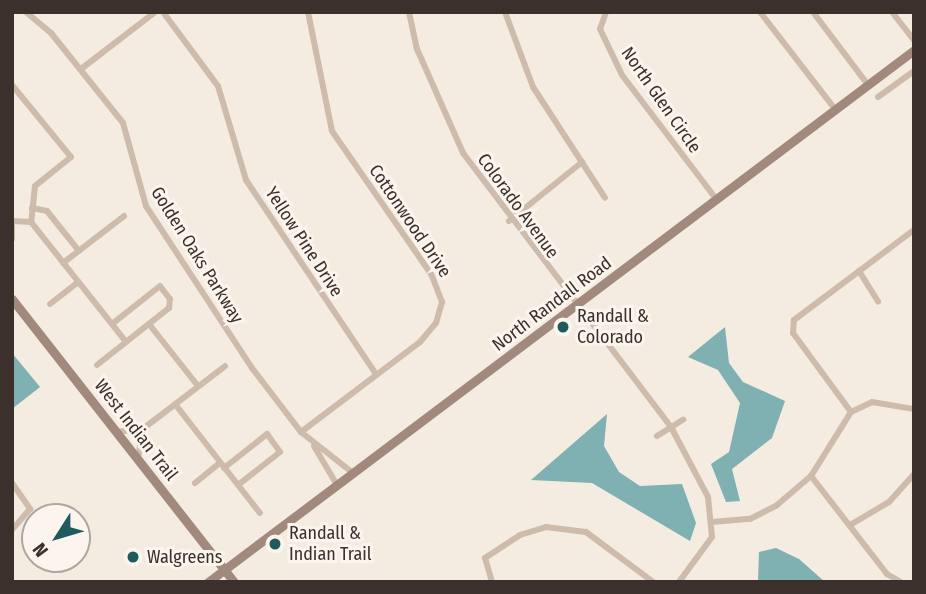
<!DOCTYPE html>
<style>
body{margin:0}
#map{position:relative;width:926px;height:594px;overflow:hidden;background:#f4ebe1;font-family:"Fira Sans Condensed",sans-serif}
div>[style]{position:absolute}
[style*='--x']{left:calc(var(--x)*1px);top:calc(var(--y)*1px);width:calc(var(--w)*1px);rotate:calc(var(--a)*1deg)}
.water>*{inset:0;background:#7fb0b2}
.minor>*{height:6px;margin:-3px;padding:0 3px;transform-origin:3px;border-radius:3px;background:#cdbbac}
.secondary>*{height:9px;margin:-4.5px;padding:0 4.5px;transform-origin:4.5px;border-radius:4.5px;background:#a18a7d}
.dots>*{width:19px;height:19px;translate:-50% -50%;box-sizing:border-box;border:4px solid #fbf5ee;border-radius:50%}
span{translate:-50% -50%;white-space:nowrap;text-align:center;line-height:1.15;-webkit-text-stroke:6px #fbf5ee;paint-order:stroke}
.street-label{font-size:18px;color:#3b302b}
.poi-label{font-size:18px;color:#3b302b}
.left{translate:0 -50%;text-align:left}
.frame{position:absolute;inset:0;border:14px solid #3b302b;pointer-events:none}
.north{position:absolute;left:21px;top:503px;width:70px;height:70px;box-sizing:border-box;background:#fbf5ee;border:2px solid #aea6a0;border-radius:50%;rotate:233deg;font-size:19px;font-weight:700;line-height:28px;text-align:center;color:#3b302b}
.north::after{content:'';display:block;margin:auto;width:24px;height:32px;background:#1f5a5e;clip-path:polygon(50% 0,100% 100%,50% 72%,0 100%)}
</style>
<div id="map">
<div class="water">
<div style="clip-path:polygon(725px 327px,729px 363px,743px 382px,785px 401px,772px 438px,732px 469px,740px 501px,726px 502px,711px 464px,729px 452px,740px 403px,718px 370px,688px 357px)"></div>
<div style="clip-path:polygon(12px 353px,40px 387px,12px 409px)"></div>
<div style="clip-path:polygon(607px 414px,604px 446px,619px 472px,640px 486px,682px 484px,696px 523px,690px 541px,592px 483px,531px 480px)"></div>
<div style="clip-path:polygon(776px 548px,799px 559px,825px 582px,758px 582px,759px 552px)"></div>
</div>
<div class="minor">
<div style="--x:26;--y:12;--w:33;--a:40"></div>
<div style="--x:51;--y:33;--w:115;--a:51.3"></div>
<div style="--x:123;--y:123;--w:86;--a:74.5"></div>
<div style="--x:146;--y:206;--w:194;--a:56.8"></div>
<div style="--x:252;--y:368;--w:81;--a:52.6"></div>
<div style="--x:301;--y:432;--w:66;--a:38.3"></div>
<div style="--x:163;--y:12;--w:92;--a:53.4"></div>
<div style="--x:218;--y:86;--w:98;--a:73.4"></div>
<div style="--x:246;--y:180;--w:234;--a:56.2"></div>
<div style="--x:409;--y:12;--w:38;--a:78"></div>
<div style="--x:417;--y:49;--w:114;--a:66.1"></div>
<div style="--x:463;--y:153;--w:344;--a:52.8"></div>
<div style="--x:671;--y:427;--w:79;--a:62.1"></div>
<div style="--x:708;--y:497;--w:40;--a:84.3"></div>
<div style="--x:712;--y:537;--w:56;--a:126.3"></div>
<div style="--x:505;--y:12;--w:80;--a:69.5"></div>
<div style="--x:533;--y:87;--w:132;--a:57"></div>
<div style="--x:606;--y:12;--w:18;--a:109"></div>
<div style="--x:600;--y:29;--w:51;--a:64.4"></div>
<div style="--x:622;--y:75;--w:156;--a:52.8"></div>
<div style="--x:760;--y:12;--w:123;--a:52.3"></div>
<div style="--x:813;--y:12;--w:91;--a:53"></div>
<div style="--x:892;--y:12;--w:36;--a:52"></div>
<div style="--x:81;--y:69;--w:93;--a:-37.6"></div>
<div style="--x:12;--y:85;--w:93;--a:50.7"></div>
<div style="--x:71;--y:157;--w:46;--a:141.1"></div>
<div style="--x:35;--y:186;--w:36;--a:96"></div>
<div style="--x:31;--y:222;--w:19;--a:-177"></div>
<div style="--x:878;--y:97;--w:44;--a:-35.8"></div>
<div style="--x:32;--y:208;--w:15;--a:11"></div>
<div style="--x:47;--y:211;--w:51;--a:51.3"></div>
<div style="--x:509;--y:221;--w:94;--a:-38.9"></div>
<div style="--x:12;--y:222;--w:17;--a:90"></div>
<div style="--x:31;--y:222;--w:153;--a:51.6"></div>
<div style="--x:63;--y:263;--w:77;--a:-37.6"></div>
<div style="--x:859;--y:271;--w:36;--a:58"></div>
<div style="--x:50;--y:304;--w:36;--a:-38"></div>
<div style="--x:149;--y:324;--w:79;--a:51.7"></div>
<div style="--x:97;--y:365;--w:92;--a:-38.4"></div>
<div style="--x:169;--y:308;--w:9;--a:-84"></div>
<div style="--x:170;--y:299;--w:16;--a:-128"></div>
<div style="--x:160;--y:286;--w:61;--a:141.6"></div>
<div style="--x:175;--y:404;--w:138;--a:52.1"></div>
<div style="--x:851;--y:412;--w:98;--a:-126.3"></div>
<div style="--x:793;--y:333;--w:13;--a:-86"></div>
<div style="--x:794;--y:320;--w:150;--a:-36.9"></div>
<div style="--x:117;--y:432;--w:27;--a:-8"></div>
<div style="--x:144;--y:428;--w:102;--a:-37.4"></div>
<div style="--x:301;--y:432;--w:149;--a:-37.1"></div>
<div style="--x:420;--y:342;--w:25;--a:-50"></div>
<div style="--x:436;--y:323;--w:22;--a:-74"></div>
<div style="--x:442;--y:302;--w:30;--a:-111"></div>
<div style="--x:431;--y:274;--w:174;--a:-124.7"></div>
<div style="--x:332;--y:131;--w:121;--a:-101.4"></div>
<div style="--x:657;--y:436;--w:31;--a:-32"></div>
<div style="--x:314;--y:446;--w:45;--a:59.5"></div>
<div style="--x:138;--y:458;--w:31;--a:-79"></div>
<div style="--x:224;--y:468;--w:55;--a:-38.3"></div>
<div style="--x:267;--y:434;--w:22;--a:54"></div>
<div style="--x:280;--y:452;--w:53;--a:141.8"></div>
<div style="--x:811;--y:476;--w:124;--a:52.2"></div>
<div style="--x:887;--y:574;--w:16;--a:30"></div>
<div style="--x:12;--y:483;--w:32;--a:55"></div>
<div style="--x:30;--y:509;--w:28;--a:131"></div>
<div style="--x:195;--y:483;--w:32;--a:-39"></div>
<div style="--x:712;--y:522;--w:38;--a:-5"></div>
<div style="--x:750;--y:519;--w:30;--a:-27"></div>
<div style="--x:777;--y:505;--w:45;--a:-40.5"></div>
<div style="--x:811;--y:476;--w:75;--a:-58"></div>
<div style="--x:851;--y:412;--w:23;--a:-25"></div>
<div style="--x:872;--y:402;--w:43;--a:9.5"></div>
<div style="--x:850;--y:525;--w:45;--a:-30.5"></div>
<div style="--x:889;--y:502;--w:38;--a:-48"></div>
<div style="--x:492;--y:582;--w:25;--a:-106"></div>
<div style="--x:485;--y:558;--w:42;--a:-33.3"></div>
<div style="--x:520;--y:535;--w:27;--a:-17"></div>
<div style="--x:546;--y:527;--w:40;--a:7.1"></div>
<div style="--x:586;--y:532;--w:84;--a:36.7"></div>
</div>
<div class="secondary">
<div style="--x:12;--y:299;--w:360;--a:51.9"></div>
<div style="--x:208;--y:582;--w:884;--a:-37"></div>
</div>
<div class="dots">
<div style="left:563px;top:327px;background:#1f5a5e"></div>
<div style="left:275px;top:544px;background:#1f5a5e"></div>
<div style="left:133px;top:557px;background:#1f5a5e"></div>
</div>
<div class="street-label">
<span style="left:661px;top:100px;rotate:55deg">North Glen Circle</span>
<span style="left:518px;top:206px;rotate:54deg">Colorado Avenue</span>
<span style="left:410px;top:221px;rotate:56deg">Cottonwood Drive</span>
<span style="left:304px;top:242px;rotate:57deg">Yellow Pine Drive</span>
<span style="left:197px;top:255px;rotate:58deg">Golden Oaks Parkway</span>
<span style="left:552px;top:304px;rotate:-37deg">North Randall Road</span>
<span style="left:136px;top:430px;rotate:52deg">West Indian Trail</span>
</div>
<div class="poi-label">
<span class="left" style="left:577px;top:327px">Randall &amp;<br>Colorado</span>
<span class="left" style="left:289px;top:544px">Randall &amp;<br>Indian Trail</span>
<span class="left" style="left:147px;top:557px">Walgreens</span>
</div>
<div class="frame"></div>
<div class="north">N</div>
</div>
